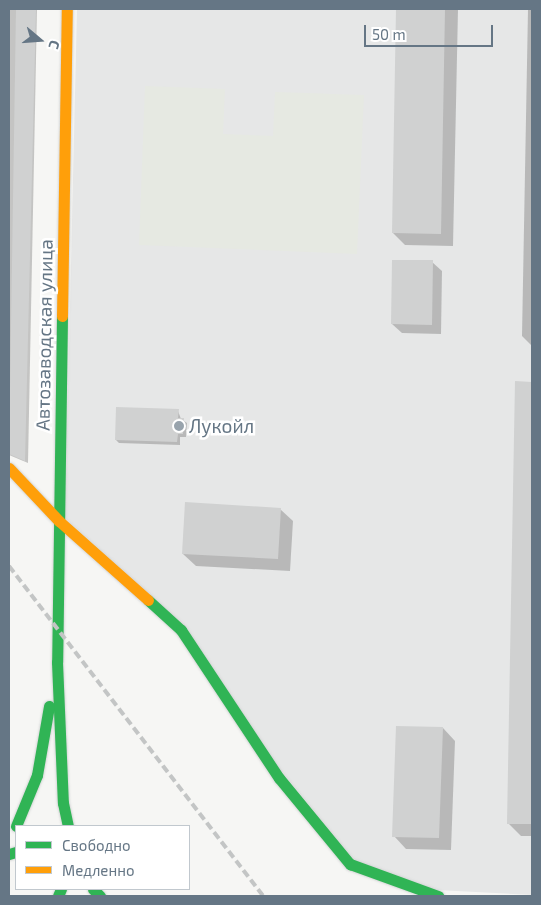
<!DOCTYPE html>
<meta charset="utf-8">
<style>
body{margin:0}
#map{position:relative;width:541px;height:905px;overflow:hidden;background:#f6f6f4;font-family:"Exo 2",sans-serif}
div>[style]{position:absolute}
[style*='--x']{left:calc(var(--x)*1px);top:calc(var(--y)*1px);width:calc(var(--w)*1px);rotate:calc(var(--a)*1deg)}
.built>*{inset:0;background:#e6e7e7}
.green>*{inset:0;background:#e6e9e2}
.shadow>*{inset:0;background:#0003}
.building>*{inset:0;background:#d0d1d1}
.roads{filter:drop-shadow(0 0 1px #d2d4d4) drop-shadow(0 0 1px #d2d4d4)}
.fast>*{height:11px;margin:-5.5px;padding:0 5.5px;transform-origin:5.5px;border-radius:5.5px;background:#30b455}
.slow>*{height:11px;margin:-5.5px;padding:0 5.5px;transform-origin:5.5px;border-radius:5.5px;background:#ff9f0a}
.rail>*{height:4px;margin-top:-2px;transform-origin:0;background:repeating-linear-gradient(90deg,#c3c5c5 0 8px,transparent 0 12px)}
.dots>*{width:14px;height:14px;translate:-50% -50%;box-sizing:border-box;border:2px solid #fff;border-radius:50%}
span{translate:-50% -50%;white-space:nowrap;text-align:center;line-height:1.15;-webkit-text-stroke:5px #fff;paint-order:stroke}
.street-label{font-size:19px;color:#657685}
.poi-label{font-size:19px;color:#657685}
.left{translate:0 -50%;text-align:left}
.frame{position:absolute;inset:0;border:10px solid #657685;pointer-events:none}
.legend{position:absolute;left:15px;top:825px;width:175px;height:65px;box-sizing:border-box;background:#fff;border:1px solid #c1c8ce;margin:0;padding:6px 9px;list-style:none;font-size:15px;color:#657685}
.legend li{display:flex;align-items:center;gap:10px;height:25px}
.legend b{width:25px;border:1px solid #c1c8ce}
.north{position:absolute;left:15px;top:15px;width:50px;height:50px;-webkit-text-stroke:4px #fff;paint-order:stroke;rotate:108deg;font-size:14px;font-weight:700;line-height:20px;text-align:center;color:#657685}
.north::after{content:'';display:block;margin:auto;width:18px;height:22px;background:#657685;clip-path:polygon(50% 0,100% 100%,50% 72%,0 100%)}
.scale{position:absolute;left:364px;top:25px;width:129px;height:22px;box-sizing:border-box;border:2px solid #657685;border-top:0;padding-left:6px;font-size:15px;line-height:18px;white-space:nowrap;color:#657685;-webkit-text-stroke:4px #fff;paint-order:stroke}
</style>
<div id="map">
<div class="built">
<div style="clip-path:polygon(77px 9px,532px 9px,532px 895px,437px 890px,354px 860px,279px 768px,185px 626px,65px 518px)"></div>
</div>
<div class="green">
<div style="clip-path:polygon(145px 86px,225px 89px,223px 134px,273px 136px,275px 92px,364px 95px,357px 254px,139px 245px)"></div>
</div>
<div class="shadow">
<div style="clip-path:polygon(9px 9px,37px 9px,28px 463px,9px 455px)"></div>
<div style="clip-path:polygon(397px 9px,458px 9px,453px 246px,405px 245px,393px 233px)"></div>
<div style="clip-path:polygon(528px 9px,532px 9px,532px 346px,522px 336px)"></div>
<div style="clip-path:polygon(432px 262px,442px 271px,441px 334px,402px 333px,392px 324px)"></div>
<div style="clip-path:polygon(517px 383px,532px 383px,532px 836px,521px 836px,508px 823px)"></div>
<div style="clip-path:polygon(178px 411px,181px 419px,187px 423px,186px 437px,180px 437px,180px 445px,119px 443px,116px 440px)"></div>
<div style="clip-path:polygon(280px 509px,293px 521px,290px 571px,196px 566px,183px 554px)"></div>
<div style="clip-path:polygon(443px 728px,455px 741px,451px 850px,406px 849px,394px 836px)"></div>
</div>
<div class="building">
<div style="clip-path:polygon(16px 9px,36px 9px,25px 461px,9px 454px)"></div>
<div style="clip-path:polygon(396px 9px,445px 9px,441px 234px,392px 233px)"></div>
<div style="clip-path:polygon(392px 260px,433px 260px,432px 325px,391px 324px)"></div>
<div style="clip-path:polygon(515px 381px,532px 382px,532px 824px,507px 824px)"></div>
<div style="clip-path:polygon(116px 407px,179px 409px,178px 418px,184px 418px,183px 434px,178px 434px,177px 442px,115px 440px)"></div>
<div style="clip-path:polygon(185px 502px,281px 508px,278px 559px,182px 554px)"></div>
<div style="clip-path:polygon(396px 726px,443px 727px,439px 838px,392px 837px)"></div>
</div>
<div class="roads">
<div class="fast">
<div style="--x:62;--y:316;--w:346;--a:90.8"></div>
<div style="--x:57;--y:662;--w:141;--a:87.6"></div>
<div style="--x:63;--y:803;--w:24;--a:78"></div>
<div style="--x:148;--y:600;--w:45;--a:42.3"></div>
<div style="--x:181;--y:630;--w:178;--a:56.5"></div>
<div style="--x:279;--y:778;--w:112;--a:50.5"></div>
<div style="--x:350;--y:864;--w:94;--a:20"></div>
<div style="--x:16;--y:826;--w:55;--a:-67.6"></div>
<div style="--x:37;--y:775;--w:70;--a:-80.1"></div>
<div style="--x:9;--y:854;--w:7;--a:-16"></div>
<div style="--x:93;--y:889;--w:10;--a:45"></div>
<div style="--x:58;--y:896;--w:8;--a:-67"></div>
</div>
<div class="slow">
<div style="--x:62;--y:316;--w:307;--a:-89.1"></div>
<div style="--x:9;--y:468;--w:73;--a:46.7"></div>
<div style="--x:59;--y:521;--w:119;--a:41.6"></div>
</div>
</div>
<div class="rail">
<div style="--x:9;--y:566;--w:416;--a:52.4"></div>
</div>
<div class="dots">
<div style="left:179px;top:426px;background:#98a3ac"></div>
</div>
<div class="street-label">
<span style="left:44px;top:335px;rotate:-89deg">Автозаводская улица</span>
</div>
<div class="poi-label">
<span class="left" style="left:189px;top:426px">Лукойл</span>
</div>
<div class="frame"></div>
<ul class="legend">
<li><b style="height:6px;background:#30b455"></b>Свободно</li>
<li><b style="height:6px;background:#ff9f0a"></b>Медленно</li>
</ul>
<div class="north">С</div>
<div class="scale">50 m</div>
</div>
